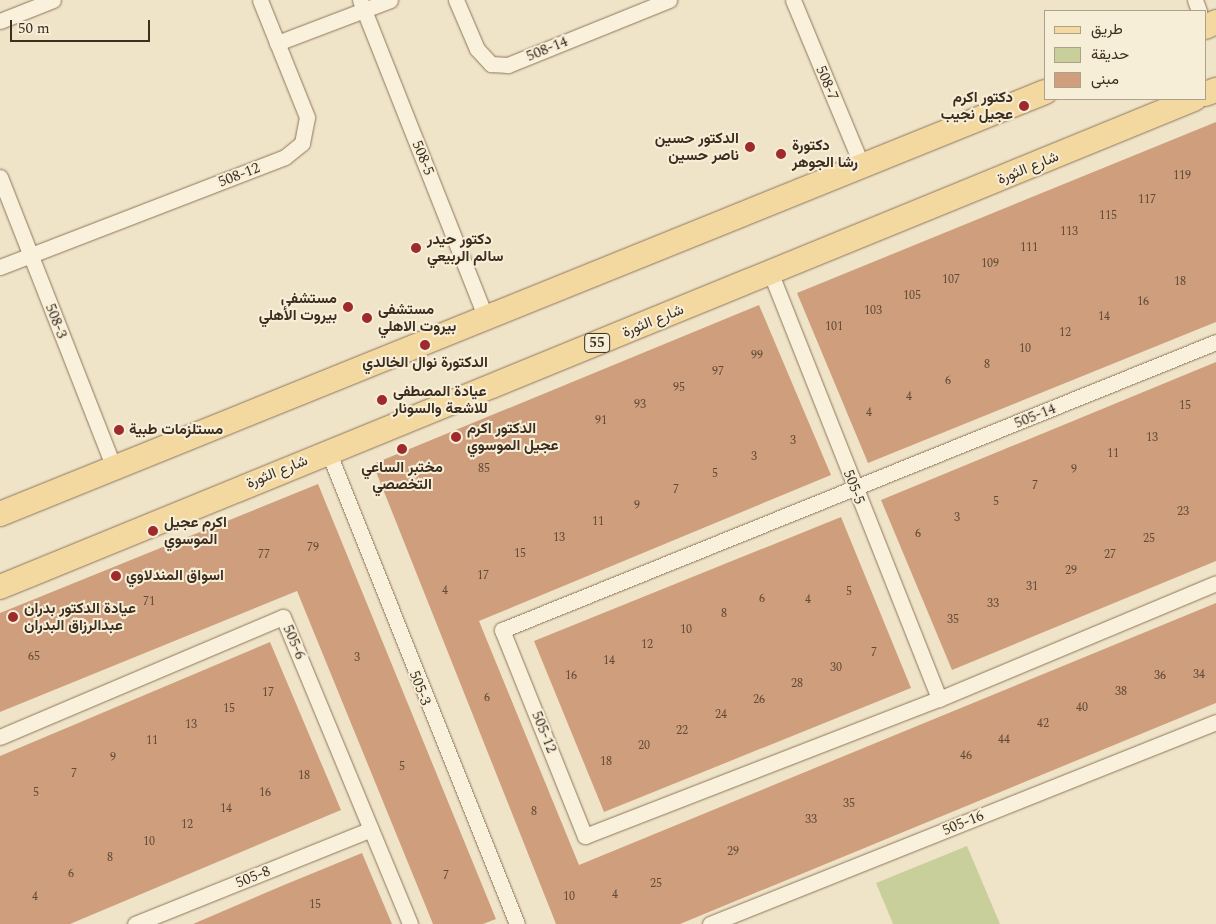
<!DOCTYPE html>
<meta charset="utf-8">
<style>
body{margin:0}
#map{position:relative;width:1216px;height:924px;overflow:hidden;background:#f0e4c8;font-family:Spectral,Vazirmatn,serif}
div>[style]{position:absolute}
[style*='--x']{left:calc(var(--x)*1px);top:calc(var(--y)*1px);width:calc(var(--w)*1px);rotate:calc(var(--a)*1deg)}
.green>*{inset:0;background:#c9cf9b}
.building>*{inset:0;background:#cf9f7d}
.roads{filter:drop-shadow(0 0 1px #8d765c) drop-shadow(0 0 1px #8d765c)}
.street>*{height:15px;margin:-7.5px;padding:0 7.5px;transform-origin:7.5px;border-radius:7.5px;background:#faf1dc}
.primary>*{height:24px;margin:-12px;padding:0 12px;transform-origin:12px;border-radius:12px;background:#f3d9a0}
.dots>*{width:14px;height:14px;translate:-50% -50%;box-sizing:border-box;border:2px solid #f7eed8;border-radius:50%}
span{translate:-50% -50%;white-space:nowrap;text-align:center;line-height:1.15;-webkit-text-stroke:4px #f7eed8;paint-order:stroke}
.number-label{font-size:12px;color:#624a37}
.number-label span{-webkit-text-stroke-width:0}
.shield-label span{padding:1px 4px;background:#f7eed8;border:1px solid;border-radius:4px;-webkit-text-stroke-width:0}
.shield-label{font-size:14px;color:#3d2e20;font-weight:700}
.street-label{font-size:15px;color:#3d2e20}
.poi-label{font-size:15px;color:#3d2e20;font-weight:700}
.right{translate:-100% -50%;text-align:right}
.left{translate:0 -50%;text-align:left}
.legend{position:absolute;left:1044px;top:10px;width:162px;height:90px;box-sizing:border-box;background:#f7eed8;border:1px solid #ada18e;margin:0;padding:6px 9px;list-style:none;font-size:15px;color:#3d2e20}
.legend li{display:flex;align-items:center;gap:10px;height:25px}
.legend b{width:25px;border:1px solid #ada18e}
.scale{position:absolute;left:10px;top:20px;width:140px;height:22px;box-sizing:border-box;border:2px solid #3d2e20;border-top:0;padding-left:6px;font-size:15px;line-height:18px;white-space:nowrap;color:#3d2e20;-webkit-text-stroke:4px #f7eed8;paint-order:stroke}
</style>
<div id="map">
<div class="green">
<div style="clip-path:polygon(967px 846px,1000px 924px,893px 924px,876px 883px)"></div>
</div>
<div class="building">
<div style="clip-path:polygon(1216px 122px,1216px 322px,868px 463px,797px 293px)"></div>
<div style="clip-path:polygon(759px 305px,831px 475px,479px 621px,579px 865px,1216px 603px,1216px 703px,680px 924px,556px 924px,373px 464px)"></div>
<div style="clip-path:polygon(1216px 362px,1216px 561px,952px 670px,881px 500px)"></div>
<div style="clip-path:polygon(318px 484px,496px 919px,483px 924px,433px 924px,297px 591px,0 712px,0 613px)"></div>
<div style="clip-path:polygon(841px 517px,911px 688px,604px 812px,534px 641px)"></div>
<div style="clip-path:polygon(270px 642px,341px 810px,70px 924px,0 924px,0 756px)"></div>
<div style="clip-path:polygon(362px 853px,392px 924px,193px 924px,284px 885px)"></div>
</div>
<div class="roads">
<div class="street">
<div style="--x:360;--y:0;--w:340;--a:68.4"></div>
<div style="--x:456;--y:0;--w:53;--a:66.8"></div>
<div style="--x:477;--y:49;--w:21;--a:47"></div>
<div style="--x:491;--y:64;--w:17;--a:3"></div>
<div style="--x:508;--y:65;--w:174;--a:-22"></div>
<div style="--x:793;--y:0;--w:180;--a:67.4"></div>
<div style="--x:1195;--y:0;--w:12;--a:70"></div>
<div style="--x:0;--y:21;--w:57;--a:-21.6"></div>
<div style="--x:277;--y:43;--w:121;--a:-20.8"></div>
<div style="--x:0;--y:177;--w:310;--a:68.6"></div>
<div style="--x:0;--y:267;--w:305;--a:-21.1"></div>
<div style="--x:285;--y:157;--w:22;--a:-39"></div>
<div style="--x:302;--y:143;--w:26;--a:-79"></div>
<div style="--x:307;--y:117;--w:126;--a:-111.9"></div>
<div style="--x:771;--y:274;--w:457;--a:68.4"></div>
<div style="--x:1216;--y:342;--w:770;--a:158.03"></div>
<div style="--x:502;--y:630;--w:222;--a:68.1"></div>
<div style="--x:585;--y:836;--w:380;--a:-21.2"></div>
<div style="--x:939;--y:699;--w:300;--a:-22.7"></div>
<div style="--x:328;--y:451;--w:509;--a:68.22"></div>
<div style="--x:0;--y:737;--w:307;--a:-23"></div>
<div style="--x:283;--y:617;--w:332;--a:67.5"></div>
<div style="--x:135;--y:924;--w:254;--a:-21.9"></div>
<div style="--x:710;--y:924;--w:545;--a:-21.76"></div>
</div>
<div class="primary">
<div style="--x:1205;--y:27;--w:12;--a:-24"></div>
<div style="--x:1205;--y:94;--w:12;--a:-20"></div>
<div style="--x:0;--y:514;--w:1127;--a:-21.99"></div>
<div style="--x:0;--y:587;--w:1290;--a:-22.23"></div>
</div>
</div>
<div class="dots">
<div style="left:1024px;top:106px;background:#9e2a2b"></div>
<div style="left:750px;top:147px;background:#9e2a2b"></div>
<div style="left:781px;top:154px;background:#9e2a2b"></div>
<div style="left:416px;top:248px;background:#9e2a2b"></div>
<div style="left:348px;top:307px;background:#9e2a2b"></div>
<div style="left:367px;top:318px;background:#9e2a2b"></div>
<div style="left:425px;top:345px;background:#9e2a2b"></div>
<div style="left:382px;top:400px;background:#9e2a2b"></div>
<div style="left:119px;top:430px;background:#9e2a2b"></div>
<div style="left:456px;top:437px;background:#9e2a2b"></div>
<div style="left:402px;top:449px;background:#9e2a2b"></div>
<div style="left:153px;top:531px;background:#9e2a2b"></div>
<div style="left:116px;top:576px;background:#9e2a2b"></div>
<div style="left:13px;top:617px;background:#9e2a2b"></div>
</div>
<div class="number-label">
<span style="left:1182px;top:176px">119</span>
<span style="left:1147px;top:200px">117</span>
<span style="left:1108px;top:216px">115</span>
<span style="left:1069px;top:232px">113</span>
<span style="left:1029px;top:248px">111</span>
<span style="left:990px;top:264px">109</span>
<span style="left:951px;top:280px">107</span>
<span style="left:1180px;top:282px">18</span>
<span style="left:912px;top:296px">105</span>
<span style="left:1143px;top:302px">16</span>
<span style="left:873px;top:311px">103</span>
<span style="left:1104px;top:317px">14</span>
<span style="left:834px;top:327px">101</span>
<span style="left:1065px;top:333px">12</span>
<span style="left:1025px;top:349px">10</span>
<span style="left:757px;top:356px">99</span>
<span style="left:987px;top:365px">8</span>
<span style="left:718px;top:372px">97</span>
<span style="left:948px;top:381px">6</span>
<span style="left:679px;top:388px">95</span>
<span style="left:909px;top:397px">4</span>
<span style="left:640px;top:405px">93</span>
<span style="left:1185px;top:406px">15</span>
<span style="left:869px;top:413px">4</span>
<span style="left:601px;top:421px">91</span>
<span style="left:1152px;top:438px">13</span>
<span style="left:793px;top:441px">3</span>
<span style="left:1113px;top:454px">11</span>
<span style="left:754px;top:457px">3</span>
<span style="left:484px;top:469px">85</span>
<span style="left:1074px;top:470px">9</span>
<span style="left:715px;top:474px">5</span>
<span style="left:1035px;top:486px">7</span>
<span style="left:676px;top:490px">7</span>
<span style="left:996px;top:502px">5</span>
<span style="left:637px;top:506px">9</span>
<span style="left:1183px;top:512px">23</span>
<span style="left:957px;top:518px">3</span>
<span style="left:598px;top:522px">11</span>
<span style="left:918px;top:534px">6</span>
<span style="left:559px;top:538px">13</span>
<span style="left:1149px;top:539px">25</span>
<span style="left:313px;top:548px">79</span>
<span style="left:520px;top:554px">15</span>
<span style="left:264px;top:555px">77</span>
<span style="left:1110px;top:555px">27</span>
<span style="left:1071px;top:571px">29</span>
<span style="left:483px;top:576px">17</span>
<span style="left:1032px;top:587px">31</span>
<span style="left:445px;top:591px">4</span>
<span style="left:849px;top:592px">5</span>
<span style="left:762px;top:599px">6</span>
<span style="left:808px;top:600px">4</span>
<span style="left:149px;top:602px">71</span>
<span style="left:993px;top:604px">33</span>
<span style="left:724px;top:614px">8</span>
<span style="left:953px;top:620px">35</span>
<span style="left:686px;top:630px">10</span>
<span style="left:647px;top:645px">12</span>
<span style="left:874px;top:653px">7</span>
<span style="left:34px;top:657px">65</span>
<span style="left:357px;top:658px">3</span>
<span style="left:609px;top:661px">14</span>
<span style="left:836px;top:668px">30</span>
<span style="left:1199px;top:675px">34</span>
<span style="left:571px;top:676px">16</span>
<span style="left:1160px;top:676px">36</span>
<span style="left:797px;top:684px">28</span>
<span style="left:1121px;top:692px">38</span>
<span style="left:268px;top:693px">17</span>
<span style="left:487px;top:698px">6</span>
<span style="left:759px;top:700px">26</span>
<span style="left:1082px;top:708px">40</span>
<span style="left:229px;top:709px">15</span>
<span style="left:721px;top:715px">24</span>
<span style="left:1043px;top:724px">42</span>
<span style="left:191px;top:725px">13</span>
<span style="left:682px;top:731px">22</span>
<span style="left:1004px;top:740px">44</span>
<span style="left:152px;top:741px">11</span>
<span style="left:644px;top:746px">20</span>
<span style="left:966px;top:756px">46</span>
<span style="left:113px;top:758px">9</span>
<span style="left:606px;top:762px">18</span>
<span style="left:402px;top:767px">5</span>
<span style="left:74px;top:774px">7</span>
<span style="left:304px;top:776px">18</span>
<span style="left:36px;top:793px">5</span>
<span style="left:265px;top:793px">16</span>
<span style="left:849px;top:804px">35</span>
<span style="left:226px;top:809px">14</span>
<span style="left:534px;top:812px">8</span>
<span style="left:811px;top:820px">33</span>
<span style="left:187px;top:825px">12</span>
<span style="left:149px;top:842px">10</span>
<span style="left:733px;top:852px">29</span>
<span style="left:110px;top:858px">8</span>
<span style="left:71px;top:874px">6</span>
<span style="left:446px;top:876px">7</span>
<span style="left:656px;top:884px">25</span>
<span style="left:615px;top:895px">4</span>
<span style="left:35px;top:897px">4</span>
<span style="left:569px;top:897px">10</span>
<span style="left:315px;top:905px">15</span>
</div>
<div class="shield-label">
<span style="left:597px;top:343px">55</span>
</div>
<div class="street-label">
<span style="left:547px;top:49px;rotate:-22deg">508-14</span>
<span style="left:827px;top:83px;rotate:67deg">508-7</span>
<span style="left:423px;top:158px;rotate:68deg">508-5</span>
<span style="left:1028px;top:168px;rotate:-22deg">شارع الثورة</span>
<span style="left:239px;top:175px;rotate:-21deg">508-12</span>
<span style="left:56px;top:321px;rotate:69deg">508-3</span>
<span style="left:653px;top:321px;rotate:-22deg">شارع الثورة</span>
<span style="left:1035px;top:416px;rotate:-22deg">505-14</span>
<span style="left:277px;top:472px;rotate:-22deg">شارع الثورة</span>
<span style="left:854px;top:487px;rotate:69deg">505-5</span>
<span style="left:294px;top:642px;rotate:67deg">505-6</span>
<span style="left:420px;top:688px;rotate:69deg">505-3</span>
<span style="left:544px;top:732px;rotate:68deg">505-12</span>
<span style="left:963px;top:823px;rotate:-22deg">505-16</span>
<span style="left:253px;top:877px;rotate:-22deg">505-8</span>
</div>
<div class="poi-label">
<span class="right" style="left:1013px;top:106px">دكتور اكرم<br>عجيل نجيب</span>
<span class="right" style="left:739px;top:147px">الدكتور حسين<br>ناصر حسين</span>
<span class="left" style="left:792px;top:154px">دكتورة<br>رشا الجوهر</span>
<span class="left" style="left:427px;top:248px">دكتور حيدر<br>سالم الربيعي</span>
<span class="right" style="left:337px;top:307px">مستشفى<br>بيروت الأهلي</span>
<span class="left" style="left:378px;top:318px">مستشفى<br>بيروت الاهلي</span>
<span style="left:425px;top:363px">الدكتورة نوال الخالدي</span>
<span class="left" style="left:393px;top:400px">عيادة المصطفى<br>للاشعة والسونار</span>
<span class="left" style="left:467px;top:437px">الدكتور اكرم<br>عجيل الموسوي</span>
<span class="left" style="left:129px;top:430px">مستلزمات طبية</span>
<span style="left:402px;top:476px">مختبر الساعي<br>التخصصي</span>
<span class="left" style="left:164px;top:531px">اكرم عجيل<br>الموسوي</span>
<span class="left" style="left:126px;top:576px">اسواق المندلاوي</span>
<span class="left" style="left:24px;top:617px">عيادة الدكتور بدران<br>عبدالرزاق البدران</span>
</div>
<ul class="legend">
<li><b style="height:6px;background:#f3d9a0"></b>طريق</li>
<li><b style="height:14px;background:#c9cf9b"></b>حديقة</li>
<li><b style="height:14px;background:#cf9f7d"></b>مبنى</li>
</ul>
<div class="scale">50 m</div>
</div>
